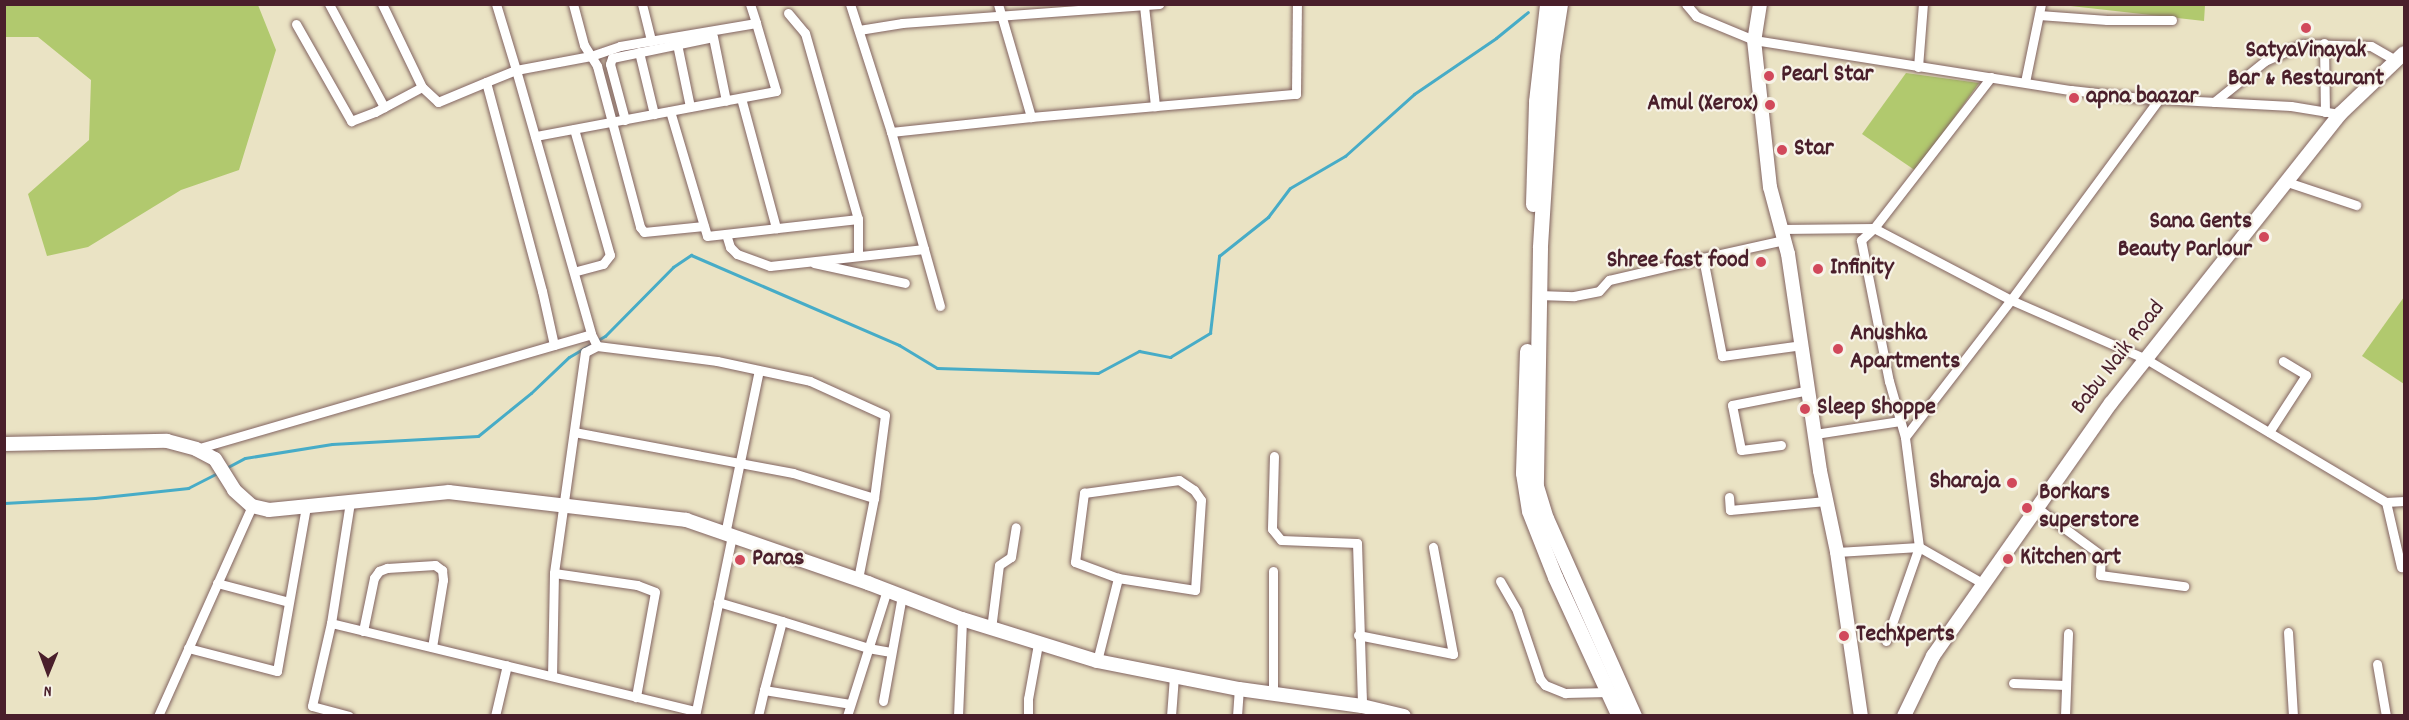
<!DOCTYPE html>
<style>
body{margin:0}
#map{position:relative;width:2409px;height:720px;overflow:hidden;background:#eae3c4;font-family:Dekko,sans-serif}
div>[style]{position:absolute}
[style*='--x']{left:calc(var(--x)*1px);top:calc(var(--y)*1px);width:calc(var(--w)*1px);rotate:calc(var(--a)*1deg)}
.green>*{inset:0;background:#b1c96e}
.stream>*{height:3px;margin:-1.5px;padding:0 1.5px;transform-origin:1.5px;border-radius:1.5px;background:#47acc7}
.roads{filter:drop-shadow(0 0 2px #826461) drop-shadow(0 0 2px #826461)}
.street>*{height:9px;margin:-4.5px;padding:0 4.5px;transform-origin:4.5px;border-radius:4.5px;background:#fff}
.secondary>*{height:14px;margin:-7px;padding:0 7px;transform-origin:7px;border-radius:7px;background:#fff}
.primary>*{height:15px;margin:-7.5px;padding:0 7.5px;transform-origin:7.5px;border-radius:7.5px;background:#fff}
.dots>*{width:16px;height:16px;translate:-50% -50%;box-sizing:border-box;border:3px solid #f7f3e8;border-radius:50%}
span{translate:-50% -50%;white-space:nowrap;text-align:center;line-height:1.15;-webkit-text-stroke:4.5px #f7f3e8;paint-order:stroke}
.poi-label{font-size:24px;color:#4a1f2b;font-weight:700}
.left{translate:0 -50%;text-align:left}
.right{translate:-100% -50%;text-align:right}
.street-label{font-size:24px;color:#4a1f2b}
.frame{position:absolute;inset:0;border:6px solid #4a1f2b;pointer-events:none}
.north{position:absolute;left:18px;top:642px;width:60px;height:60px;-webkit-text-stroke:4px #f7f3e8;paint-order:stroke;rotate:181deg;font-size:16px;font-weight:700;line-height:24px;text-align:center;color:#4a1f2b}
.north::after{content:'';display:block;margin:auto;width:21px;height:27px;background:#4a1f2b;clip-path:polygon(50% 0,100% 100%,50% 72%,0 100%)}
</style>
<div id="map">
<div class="green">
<div style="clip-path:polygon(2053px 4px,2205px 5px,2204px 21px)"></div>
<div style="clip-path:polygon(4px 5px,258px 5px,276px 50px,239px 170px,181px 190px,88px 247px,47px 256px,28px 194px,89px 140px,91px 80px,38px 37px,5px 37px)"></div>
<div style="clip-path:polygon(1906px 73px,1979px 83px,1916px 171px,1862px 134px)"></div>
<div style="clip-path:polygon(2404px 297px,2404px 384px,2362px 356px)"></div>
</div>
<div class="stream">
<div style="--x:226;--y:468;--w:21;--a:-28"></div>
<div style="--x:245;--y:458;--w:88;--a:-9.1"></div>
<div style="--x:332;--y:444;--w:146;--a:-3.1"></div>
<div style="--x:478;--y:436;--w:68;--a:-39.1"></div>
<div style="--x:531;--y:393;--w:52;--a:-43.5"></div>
<div style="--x:569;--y:357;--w:42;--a:-30.3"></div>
<div style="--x:605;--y:336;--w:97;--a:-45.4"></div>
<div style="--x:673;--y:267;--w:22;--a:-34"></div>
<div style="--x:691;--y:255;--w:227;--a:23.4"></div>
<div style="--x:899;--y:345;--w:44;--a:31.2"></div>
<div style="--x:937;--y:368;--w:161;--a:1.8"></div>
<div style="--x:1098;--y:373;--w:47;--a:-28.2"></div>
<div style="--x:1139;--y:351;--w:32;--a:11"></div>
<div style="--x:1170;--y:357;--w:47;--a:-31"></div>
<div style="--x:1210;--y:333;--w:78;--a:-83.3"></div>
<div style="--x:1219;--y:256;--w:63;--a:-38.5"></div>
<div style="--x:1268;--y:217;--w:36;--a:-53"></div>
<div style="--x:1290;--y:188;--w:64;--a:-30.2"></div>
<div style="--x:1345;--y:156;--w:93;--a:-41.9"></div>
<div style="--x:1414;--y:94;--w:99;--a:-34.3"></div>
<div style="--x:1496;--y:38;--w:41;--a:-39.1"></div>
<div style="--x:4;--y:503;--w:91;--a:-3.1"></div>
<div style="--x:95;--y:498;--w:94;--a:-6.1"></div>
<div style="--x:188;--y:488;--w:33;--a:-27"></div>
</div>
<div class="roads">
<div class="street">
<div style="--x:329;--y:4;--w:117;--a:61.9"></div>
<div style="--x:382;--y:4;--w:92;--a:64.3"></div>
<div style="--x:422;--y:87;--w:22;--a:43"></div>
<div style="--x:438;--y:102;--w:52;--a:-22.6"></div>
<div style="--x:496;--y:4;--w:69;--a:73.1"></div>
<div style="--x:516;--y:70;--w:76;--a:-10.6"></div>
<div style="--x:591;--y:56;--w:31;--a:-19"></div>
<div style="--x:620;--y:46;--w:138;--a:-9.6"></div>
<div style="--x:756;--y:23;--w:71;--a:73.6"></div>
<div style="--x:776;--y:91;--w:245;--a:169.4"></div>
<div style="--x:573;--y:4;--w:42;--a:75"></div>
<div style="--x:584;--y:45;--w:25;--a:58"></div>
<div style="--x:597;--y:66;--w:167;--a:75"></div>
<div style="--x:640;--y:227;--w:6;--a:51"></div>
<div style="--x:644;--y:232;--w:60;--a:-5.7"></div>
<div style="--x:642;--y:4;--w:38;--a:76"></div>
<div style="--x:750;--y:4;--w:20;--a:72"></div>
<div style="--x:850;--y:4;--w:134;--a:72.2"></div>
<div style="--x:998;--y:4;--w:118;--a:73.7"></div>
<div style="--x:1686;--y:4;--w:16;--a:50"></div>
<div style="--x:1696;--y:16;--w:63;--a:22.5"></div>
<div style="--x:1754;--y:40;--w:321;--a:9"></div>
<div style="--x:2071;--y:90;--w:70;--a:6.5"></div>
<div style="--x:2141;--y:98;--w:150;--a:3.1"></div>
<div style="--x:2291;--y:106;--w:50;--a:9.3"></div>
<div style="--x:1144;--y:6;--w:101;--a:83.7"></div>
<div style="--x:788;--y:13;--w:26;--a:50"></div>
<div style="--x:805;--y:33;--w:193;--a:74.1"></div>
<div style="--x:858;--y:219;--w:37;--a:90"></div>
<div style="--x:2039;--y:15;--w:68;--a:4.2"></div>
<div style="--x:2107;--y:20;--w:65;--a:0"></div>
<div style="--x:296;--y:24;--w:112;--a:60.4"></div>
<div style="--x:351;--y:121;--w:26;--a:-21"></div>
<div style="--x:375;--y:112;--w:53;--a:-28"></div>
<div style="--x:859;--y:30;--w:44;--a:-9.2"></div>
<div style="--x:902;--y:23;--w:258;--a:-4.2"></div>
<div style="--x:2324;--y:43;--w:69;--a:89.2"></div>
<div style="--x:677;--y:44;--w:64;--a:78.3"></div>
<div style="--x:639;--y:52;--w:64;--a:76.4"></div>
<div style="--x:1918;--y:67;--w:63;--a:-85.5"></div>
<div style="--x:2025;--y:82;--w:80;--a:-78.4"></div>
<div style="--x:741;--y:98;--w:135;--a:74.9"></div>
<div style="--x:2159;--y:99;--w:250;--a:126.4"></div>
<div style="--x:2011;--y:300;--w:147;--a:23.6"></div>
<div style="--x:2146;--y:359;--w:279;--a:30.8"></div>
<div style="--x:2386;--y:502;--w:67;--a:77"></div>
<div style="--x:2214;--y:102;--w:65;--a:-38.8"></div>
<div style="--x:2265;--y:61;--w:42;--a:-24.1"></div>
<div style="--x:2303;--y:44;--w:68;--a:1.7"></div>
<div style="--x:2371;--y:46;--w:30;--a:30"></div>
<div style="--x:670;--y:111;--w:130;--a:73.5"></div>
<div style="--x:707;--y:236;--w:152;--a:-6.4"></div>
<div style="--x:625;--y:120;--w:58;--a:-105"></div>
<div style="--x:610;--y:64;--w:6;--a:-72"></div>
<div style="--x:612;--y:58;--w:103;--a:-11.7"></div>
<div style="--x:713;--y:37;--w:65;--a:78.5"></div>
<div style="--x:574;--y:129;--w:131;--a:74.1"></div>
<div style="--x:610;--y:255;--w:11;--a:128"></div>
<div style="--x:603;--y:264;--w:30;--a:165"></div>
<div style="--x:2287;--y:182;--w:73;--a:18.4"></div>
<div style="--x:1874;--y:228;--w:18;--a:137"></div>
<div style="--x:1861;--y:240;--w:144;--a:78.8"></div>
<div style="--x:1889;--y:381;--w:58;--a:74.1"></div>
<div style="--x:1781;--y:229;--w:93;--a:-0.6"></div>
<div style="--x:726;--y:234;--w:14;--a:73"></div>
<div style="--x:730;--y:247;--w:10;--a:45"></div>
<div style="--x:737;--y:254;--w:35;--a:20"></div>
<div style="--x:770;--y:266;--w:155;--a:-6.3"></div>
<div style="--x:1784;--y:240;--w:83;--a:167.5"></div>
<div style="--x:1703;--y:258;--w:100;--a:79"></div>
<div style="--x:1722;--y:356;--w:81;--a:-7.8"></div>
<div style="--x:814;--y:263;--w:93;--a:12.4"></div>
<div style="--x:1539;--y:295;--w:35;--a:2"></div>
<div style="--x:1574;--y:296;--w:25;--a:-11"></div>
<div style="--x:1599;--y:291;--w:15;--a:-48"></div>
<div style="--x:1609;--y:280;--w:97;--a:-13.2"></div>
<div style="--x:940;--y:306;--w:181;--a:-105.7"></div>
<div style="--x:891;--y:132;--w:141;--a:-6.1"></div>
<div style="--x:1031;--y:117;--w:266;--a:-5"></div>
<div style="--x:1296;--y:94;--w:90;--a:-89.4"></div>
<div style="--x:554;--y:345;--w:55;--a:-102.5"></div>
<div style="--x:542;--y:291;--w:216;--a:-105"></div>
<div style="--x:486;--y:82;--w:32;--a:-22"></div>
<div style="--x:516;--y:70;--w:274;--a:74.1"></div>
<div style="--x:597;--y:346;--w:121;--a:7.1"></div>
<div style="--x:717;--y:361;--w:95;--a:12.1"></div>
<div style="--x:810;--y:381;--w:82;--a:24.4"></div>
<div style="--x:885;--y:415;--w:84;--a:97.5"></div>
<div style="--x:874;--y:498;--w:83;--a:101.2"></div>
<div style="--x:574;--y:432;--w:223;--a:10.6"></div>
<div style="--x:793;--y:473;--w:85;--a:17.2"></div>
<div style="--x:2269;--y:432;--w:68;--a:-57"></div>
<div style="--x:2306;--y:375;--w:27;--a:-149"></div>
<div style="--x:1815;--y:434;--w:86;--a:-8.7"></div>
<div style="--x:1781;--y:445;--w:40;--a:172.9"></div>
<div style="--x:1741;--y:450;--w:46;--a:-101.3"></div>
<div style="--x:1732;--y:405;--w:78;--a:-11"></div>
<div style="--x:196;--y:449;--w:411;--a:-16.2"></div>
<div style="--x:591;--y:334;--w:13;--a:63"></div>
<div style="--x:597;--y:346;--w:13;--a:153"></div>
<div style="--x:585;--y:352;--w:223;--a:98"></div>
<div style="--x:554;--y:573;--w:103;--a:91.1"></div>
<div style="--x:1274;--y:456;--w:73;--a:91.6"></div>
<div style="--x:1272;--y:529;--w:14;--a:51"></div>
<div style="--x:1281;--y:540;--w:76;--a:2.3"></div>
<div style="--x:1357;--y:543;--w:163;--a:88.2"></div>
<div style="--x:1179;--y:480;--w:18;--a:34"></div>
<div style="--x:1194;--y:490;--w:12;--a:55"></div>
<div style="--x:1201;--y:500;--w:90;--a:93.8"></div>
<div style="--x:1195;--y:590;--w:78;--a:-171.1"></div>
<div style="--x:1118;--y:578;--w:46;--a:-159.6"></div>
<div style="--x:1075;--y:562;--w:70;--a:-82.6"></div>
<div style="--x:1084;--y:493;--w:96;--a:-7.8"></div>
<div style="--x:1729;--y:497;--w:13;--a:86"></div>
<div style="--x:1730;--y:510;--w:96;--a:-5.4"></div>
<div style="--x:350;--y:502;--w:122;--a:98.9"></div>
<div style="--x:331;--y:623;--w:375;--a:13.6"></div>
<div style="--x:2386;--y:502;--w:18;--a:-3"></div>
<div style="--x:2037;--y:508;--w:79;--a:36.3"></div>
<div style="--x:2101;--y:555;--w:20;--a:93"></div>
<div style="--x:2100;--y:575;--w:85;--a:7.5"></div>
<div style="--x:725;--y:534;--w:167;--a:-78.3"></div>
<div style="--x:1837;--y:552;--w:82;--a:-3.5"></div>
<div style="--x:1919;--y:547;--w:75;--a:29.6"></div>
<div style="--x:1273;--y:571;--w:123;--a:90"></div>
<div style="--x:554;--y:573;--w:84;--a:8.2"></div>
<div style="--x:637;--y:585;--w:19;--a:21"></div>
<div style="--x:655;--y:592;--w:107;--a:100.3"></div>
<div style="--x:1500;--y:581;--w:34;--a:60"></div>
<div style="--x:1517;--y:611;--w:72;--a:71.3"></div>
<div style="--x:1540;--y:679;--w:8;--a:50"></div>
<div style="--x:1545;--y:685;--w:22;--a:22"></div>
<div style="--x:1565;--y:693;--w:44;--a:-1.3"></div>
<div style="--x:217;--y:583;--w:74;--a:14.8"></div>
<div style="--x:718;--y:602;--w:67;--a:16.5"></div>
<div style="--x:331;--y:623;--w:85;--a:102.9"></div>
<div style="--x:312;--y:706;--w:38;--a:15"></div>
<div style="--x:991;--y:629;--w:64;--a:-82.9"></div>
<div style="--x:999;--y:565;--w:14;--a:-34"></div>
<div style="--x:1011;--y:557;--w:30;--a:-81"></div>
<div style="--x:363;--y:631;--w:54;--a:-78.3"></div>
<div style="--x:374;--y:578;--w:9;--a:-54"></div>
<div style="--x:379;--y:571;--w:9;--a:-21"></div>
<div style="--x:387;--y:568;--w:48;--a:-3.6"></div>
<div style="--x:435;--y:565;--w:9;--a:36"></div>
<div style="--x:442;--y:570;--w:10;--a:84"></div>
<div style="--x:443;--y:580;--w:68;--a:99.3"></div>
<div style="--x:2288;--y:632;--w:84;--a:86.6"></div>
<div style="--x:1358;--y:635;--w:97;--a:11.3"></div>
<div style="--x:1453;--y:654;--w:109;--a:-100.6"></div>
<div style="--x:1886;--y:641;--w:100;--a:-70.7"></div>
<div style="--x:1919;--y:547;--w:111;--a:-97.3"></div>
<div style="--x:1905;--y:437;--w:173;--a:-52.3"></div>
<div style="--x:2011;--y:300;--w:155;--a:-152.3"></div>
<div style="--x:1874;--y:228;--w:191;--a:-52.2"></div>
<div style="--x:188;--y:648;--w:92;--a:14.5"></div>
<div style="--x:277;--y:671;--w:167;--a:-80"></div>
<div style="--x:1097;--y:661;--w:86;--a:-75.8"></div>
<div style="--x:2377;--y:664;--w:53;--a:80.2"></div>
<div style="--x:2013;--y:683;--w:53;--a:2.2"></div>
<div style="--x:764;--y:690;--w:71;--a:-75.4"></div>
<div style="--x:782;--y:621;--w:90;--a:17.4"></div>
<div style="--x:868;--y:648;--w:23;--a:10"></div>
<div style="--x:883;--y:701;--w:108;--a:-79.8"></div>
<div style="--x:158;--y:716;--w:230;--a:-65.9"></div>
<div style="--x:495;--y:716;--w:52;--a:-76.8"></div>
<div style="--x:695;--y:716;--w:184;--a:-78.4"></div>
<div style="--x:758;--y:716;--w:27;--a:-77"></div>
<div style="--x:764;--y:690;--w:87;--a:9.2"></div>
<div style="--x:847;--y:716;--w:132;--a:-72.4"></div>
<div style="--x:958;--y:716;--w:97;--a:-87.6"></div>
<div style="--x:1028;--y:716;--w:17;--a:-90"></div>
<div style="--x:1028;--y:699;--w:56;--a:-79.7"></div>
<div style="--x:1171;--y:716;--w:40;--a:-85.7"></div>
<div style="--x:1237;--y:716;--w:27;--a:-86"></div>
<div style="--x:2065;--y:716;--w:83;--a:-87.9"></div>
</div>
<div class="secondary">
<div style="--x:1760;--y:4;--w:36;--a:99"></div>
<div style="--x:1754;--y:40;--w:148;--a:83.8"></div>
<div style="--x:1770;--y:187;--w:69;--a:75"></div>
<div style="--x:1788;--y:254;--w:219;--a:81.6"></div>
<div style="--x:1820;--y:471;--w:83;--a:78.1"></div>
<div style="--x:1837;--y:552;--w:166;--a:81.7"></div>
<div style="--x:4;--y:444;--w:163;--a:-1.1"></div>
<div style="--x:167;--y:441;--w:30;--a:15"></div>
<div style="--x:196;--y:449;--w:21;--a:28"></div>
<div style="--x:215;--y:459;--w:36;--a:58"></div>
<div style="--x:234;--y:490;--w:24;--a:42"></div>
<div style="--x:252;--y:506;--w:17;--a:13"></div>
<div style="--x:269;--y:510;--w:181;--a:-5.7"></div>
<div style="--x:449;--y:492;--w:239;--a:6.7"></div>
<div style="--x:686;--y:520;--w:193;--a:19.1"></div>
<div style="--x:868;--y:583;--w:101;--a:21"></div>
<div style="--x:962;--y:619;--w:141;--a:17.3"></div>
<div style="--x:1097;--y:661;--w:145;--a:11.2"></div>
<div style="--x:1239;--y:689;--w:124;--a:7.9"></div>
<div style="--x:1362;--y:706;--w:43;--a:13.4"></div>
<div style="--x:1904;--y:716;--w:67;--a:-64.2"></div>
<div style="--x:1933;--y:656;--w:309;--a:-54.9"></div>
<div style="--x:2111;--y:403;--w:369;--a:-51.6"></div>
<div style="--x:2340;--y:114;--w:88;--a:-43.6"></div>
</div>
<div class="primary">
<div style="--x:1560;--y:4;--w:52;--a:98.9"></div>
<div style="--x:1552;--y:55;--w:193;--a:93.6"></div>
<div style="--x:1540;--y:248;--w:238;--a:91"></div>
<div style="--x:1536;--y:486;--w:34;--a:73"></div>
<div style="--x:1546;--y:518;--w:217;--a:66"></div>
<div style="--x:1533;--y:204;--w:103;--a:-88.3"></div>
<div style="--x:1536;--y:101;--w:98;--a:-83.5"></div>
<div style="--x:1527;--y:351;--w:122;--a:91.9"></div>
<div style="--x:1523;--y:473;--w:38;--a:81"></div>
<div style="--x:1529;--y:511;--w:71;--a:68.5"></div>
<div style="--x:1555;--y:577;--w:153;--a:65.3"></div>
</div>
</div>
<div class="dots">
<div style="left:2306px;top:28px;background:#d1495b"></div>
<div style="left:1769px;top:76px;background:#d1495b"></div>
<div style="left:2074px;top:98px;background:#d1495b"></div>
<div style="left:1770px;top:105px;background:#d1495b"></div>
<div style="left:1782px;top:150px;background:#d1495b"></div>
<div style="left:2264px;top:237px;background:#d1495b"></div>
<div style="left:1761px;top:262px;background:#d1495b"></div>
<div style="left:1818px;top:269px;background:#d1495b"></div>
<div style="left:1838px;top:349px;background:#d1495b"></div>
<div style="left:1805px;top:409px;background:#d1495b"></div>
<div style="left:2012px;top:483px;background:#d1495b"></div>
<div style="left:2027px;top:508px;background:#d1495b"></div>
<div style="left:2008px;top:559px;background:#d1495b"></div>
<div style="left:740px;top:560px;background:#d1495b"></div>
<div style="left:1844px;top:636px;background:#d1495b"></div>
</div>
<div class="poi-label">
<span style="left:2306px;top:66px">SatyaVinayak<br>Bar &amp; Restaurant</span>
<span class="left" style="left:1781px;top:76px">Pearl Star</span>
<span class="left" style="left:2086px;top:98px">apna baazar</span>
<span class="right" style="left:1758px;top:105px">Amul (Xerox)</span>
<span class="left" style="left:1794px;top:150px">Star</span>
<span class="right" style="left:2252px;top:237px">Sana Gents<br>Beauty Parlour</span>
<span class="right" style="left:1749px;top:262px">Shree fast food</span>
<span class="left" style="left:1830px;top:269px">Infinity</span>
<span class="left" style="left:1850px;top:349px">Anushka<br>Apartments</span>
<span class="left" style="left:1817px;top:409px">Sleep Shoppe</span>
<span class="right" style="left:2000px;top:483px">Sharaja</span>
<span class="left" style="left:2039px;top:508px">Borkars<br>superstore</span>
<span class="left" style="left:2020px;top:559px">Kitchen art</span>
<span class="left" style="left:752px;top:560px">Paras</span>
<span class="left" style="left:1856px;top:636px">TechXperts</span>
</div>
<div class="street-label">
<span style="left:2119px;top:358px;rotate:-52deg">Babu Naik Road</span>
</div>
<div class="frame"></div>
<div class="north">N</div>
</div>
